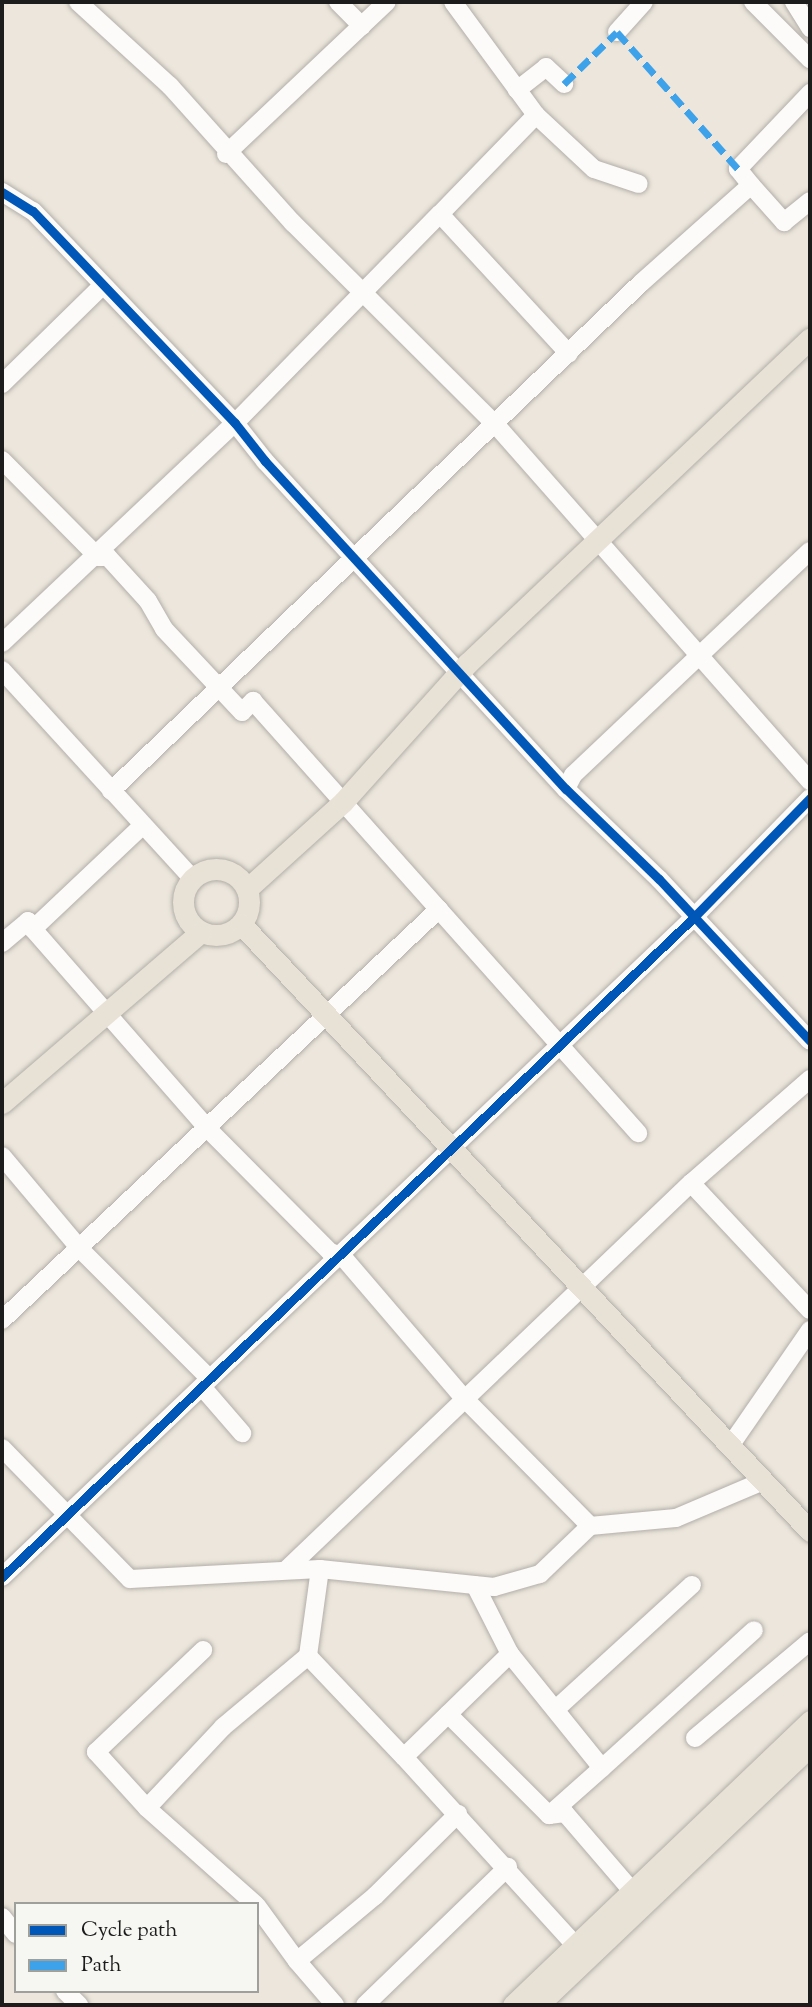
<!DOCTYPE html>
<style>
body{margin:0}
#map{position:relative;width:812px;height:2007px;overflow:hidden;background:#ece6dc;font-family:"Sorts Mill Goudy",serif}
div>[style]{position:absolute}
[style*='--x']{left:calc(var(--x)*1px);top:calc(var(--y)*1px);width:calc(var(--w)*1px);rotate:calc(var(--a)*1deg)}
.roads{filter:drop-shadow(0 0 2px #b2aea8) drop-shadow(0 0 2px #b2aea8)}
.minor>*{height:18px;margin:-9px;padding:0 9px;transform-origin:9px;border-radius:9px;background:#fcfbfa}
.major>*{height:21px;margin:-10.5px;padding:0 10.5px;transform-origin:10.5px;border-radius:10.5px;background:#e8e2d6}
.major>.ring{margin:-10.5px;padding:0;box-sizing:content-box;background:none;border:21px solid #e8e2d6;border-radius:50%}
.quiet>*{height:7px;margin-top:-3.5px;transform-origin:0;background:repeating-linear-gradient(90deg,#3da2ea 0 14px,transparent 0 21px)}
.cycleway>*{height:9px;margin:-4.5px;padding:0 4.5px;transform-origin:4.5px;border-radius:4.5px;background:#0057b8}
span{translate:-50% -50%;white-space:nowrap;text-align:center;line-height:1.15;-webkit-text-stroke:6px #f6f6f2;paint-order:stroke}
.frame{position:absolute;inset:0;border:4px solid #1c1c1c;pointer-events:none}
.legend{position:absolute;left:14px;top:1902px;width:245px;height:91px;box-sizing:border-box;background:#f6f6f2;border:2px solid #9f9f9c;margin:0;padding:9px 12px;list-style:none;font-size:21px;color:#1c1c1c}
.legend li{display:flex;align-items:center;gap:14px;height:35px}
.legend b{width:35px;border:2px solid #9f9f9c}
</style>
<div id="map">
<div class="roads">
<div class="minor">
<div style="--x:78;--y:2;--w:125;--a:42.4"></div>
<div style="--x:170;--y:86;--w:184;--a:48.1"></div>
<div style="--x:293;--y:223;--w:286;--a:44.9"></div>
<div style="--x:496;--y:425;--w:475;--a:48.6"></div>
<div style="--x:338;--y:2;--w:34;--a:45"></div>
<div style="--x:753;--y:2;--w:81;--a:45"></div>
<div style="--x:794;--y:2;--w:31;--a:58"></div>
<div style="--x:617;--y:32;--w:40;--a:-48"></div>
<div style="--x:517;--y:90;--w:37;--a:-38"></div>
<div style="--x:546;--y:67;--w:25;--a:43"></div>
<div style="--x:536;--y:115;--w:79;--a:43"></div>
<div style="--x:594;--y:169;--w:47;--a:18.4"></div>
<div style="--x:226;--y:154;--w:221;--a:-43.4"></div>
<div style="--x:751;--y:185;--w:21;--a:-129"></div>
<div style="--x:738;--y:169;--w:105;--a:-46.5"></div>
<div style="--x:2;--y:192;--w:36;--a:32"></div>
<div style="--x:33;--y:211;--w:293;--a:46.4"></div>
<div style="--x:235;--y:423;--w:48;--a:51.7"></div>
<div style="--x:265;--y:461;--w:445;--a:47.5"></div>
<div style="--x:566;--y:789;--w:129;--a:44.1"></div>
<div style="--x:659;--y:879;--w:221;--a:47"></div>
<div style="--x:440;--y:214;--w:138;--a:-45.9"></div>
<div style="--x:536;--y:115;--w:140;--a:-126.3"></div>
<div style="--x:2;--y:384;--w:140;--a:-44.4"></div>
<div style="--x:2;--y:460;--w:136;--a:45.3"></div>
<div style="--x:98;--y:557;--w:10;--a:0"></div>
<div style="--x:108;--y:557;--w:59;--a:47.7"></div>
<div style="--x:148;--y:601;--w:32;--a:60"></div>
<div style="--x:164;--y:629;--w:114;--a:46.8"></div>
<div style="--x:242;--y:712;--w:16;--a:-45"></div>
<div style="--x:253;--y:701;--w:579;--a:48.29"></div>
<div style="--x:2;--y:643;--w:320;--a:-43.4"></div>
<div style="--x:235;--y:423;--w:293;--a:-45.6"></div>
<div style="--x:440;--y:214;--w:190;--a:47.3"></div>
<div style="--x:2;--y:670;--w:282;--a:47.6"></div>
<div style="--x:566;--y:789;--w:16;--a:-63"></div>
<div style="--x:573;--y:775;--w:326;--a:-43.4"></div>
<div style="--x:111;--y:791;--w:734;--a:-43.79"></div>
<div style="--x:641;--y:283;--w:147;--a:-41.7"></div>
<div style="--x:751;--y:185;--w:50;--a:48.3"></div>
<div style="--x:784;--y:222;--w:33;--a:-39"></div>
<div style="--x:33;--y:929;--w:266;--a:48.8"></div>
<div style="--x:208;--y:1129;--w:173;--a:45.2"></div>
<div style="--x:330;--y:1252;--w:13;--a:18"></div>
<div style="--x:342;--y:1256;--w:186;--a:49.4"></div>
<div style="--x:463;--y:1397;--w:181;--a:45.4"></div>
<div style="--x:590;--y:1526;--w:86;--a:-5.3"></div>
<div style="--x:676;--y:1518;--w:95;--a:-23"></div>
<div style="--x:2;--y:943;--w:34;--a:-40"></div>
<div style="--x:28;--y:921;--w:9;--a:58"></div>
<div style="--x:33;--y:929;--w:150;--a:-43.4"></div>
<div style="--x:810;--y:1079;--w:158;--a:138.8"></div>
<div style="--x:691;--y:1183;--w:174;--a:46.9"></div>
<div style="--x:2;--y:1156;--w:121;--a:50"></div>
<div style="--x:80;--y:1249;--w:181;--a:45"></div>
<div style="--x:208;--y:1377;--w:12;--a:114"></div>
<div style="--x:203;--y:1388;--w:60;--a:49.1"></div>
<div style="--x:2;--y:1320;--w:600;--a:-43.24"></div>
<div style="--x:730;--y:1446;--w:141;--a:-55.4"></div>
<div style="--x:2;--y:1448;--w:183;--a:45.7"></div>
<div style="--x:130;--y:1579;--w:190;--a:-3"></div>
<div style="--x:320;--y:1569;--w:175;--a:5.9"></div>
<div style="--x:494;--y:1587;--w:48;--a:-15.8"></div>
<div style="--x:540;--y:1574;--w:69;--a:-43.8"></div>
<div style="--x:320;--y:1569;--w:88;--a:97.9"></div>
<div style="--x:308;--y:1656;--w:139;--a:46.5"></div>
<div style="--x:404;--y:1757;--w:148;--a:-44.2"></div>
<div style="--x:510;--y:1654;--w:77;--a:-116.9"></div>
<div style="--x:286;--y:1570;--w:560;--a:-43.7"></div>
<div style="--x:2;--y:1577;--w:955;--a:-43.64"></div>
<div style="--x:693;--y:918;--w:168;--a:-45.7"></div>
<div style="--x:510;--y:1654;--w:146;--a:51.1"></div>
<div style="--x:602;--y:1768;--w:71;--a:138.4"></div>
<div style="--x:556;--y:1709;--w:184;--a:-42.4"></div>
<div style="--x:448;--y:1714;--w:143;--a:45"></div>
<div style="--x:549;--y:1815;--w:16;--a:-7"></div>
<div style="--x:565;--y:1813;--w:103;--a:49.3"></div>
<div style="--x:695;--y:1738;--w:150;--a:-40.1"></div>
<div style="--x:404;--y:1757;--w:254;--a:47.7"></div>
<div style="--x:602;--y:1768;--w:205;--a:-42.2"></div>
<div style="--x:147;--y:1808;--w:76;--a:-132.3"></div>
<div style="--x:96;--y:1752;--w:148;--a:-43.6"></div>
<div style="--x:255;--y:1904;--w:144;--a:-138.4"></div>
<div style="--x:147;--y:1808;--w:111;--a:-46.8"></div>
<div style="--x:223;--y:1727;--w:111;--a:-39.9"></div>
<div style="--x:257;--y:1906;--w:68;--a:54"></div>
<div style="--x:2;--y:1917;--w:22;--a:51"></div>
<div style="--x:65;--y:1991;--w:20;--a:45"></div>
<div style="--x:335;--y:2005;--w:58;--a:-130.8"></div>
<div style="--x:297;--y:1961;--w:102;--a:-39.8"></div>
<div style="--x:375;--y:1896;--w:117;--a:-44.7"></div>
<div style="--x:365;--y:2005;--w:199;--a:-44"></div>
</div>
<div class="major">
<div class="ring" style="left:183px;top:869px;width:45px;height:45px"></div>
<div style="--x:247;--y:889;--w:130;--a:-42.2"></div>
<div style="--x:343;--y:802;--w:186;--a:-48.1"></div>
<div style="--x:467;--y:664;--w:473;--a:-43.5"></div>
<div style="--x:241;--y:924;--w:832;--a:46.85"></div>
<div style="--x:2;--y:1103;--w:262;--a:-40.7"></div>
<div style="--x:513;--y:2005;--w:411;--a:-43.7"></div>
<div style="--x:538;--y:2005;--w:376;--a:-43.6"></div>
</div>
</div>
<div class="quiet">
<div style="--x:564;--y:84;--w:74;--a:-44.5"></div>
<div style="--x:617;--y:32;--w:183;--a:48.5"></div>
</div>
<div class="cycleway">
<div style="--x:2;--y:192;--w:36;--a:32"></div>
<div style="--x:33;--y:211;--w:293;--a:46.4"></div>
<div style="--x:235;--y:423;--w:48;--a:51.7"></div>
<div style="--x:265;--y:461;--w:445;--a:47.5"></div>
<div style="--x:566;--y:789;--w:129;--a:44.1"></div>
<div style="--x:659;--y:879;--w:221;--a:47"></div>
<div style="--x:2;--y:1577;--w:955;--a:-43.64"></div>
<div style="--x:693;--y:918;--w:168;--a:-45.7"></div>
</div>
<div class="frame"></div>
<ul class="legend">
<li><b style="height:9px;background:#0057b8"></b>Cycle path</li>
<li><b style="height:9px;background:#3da2ea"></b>Path</li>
</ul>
</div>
